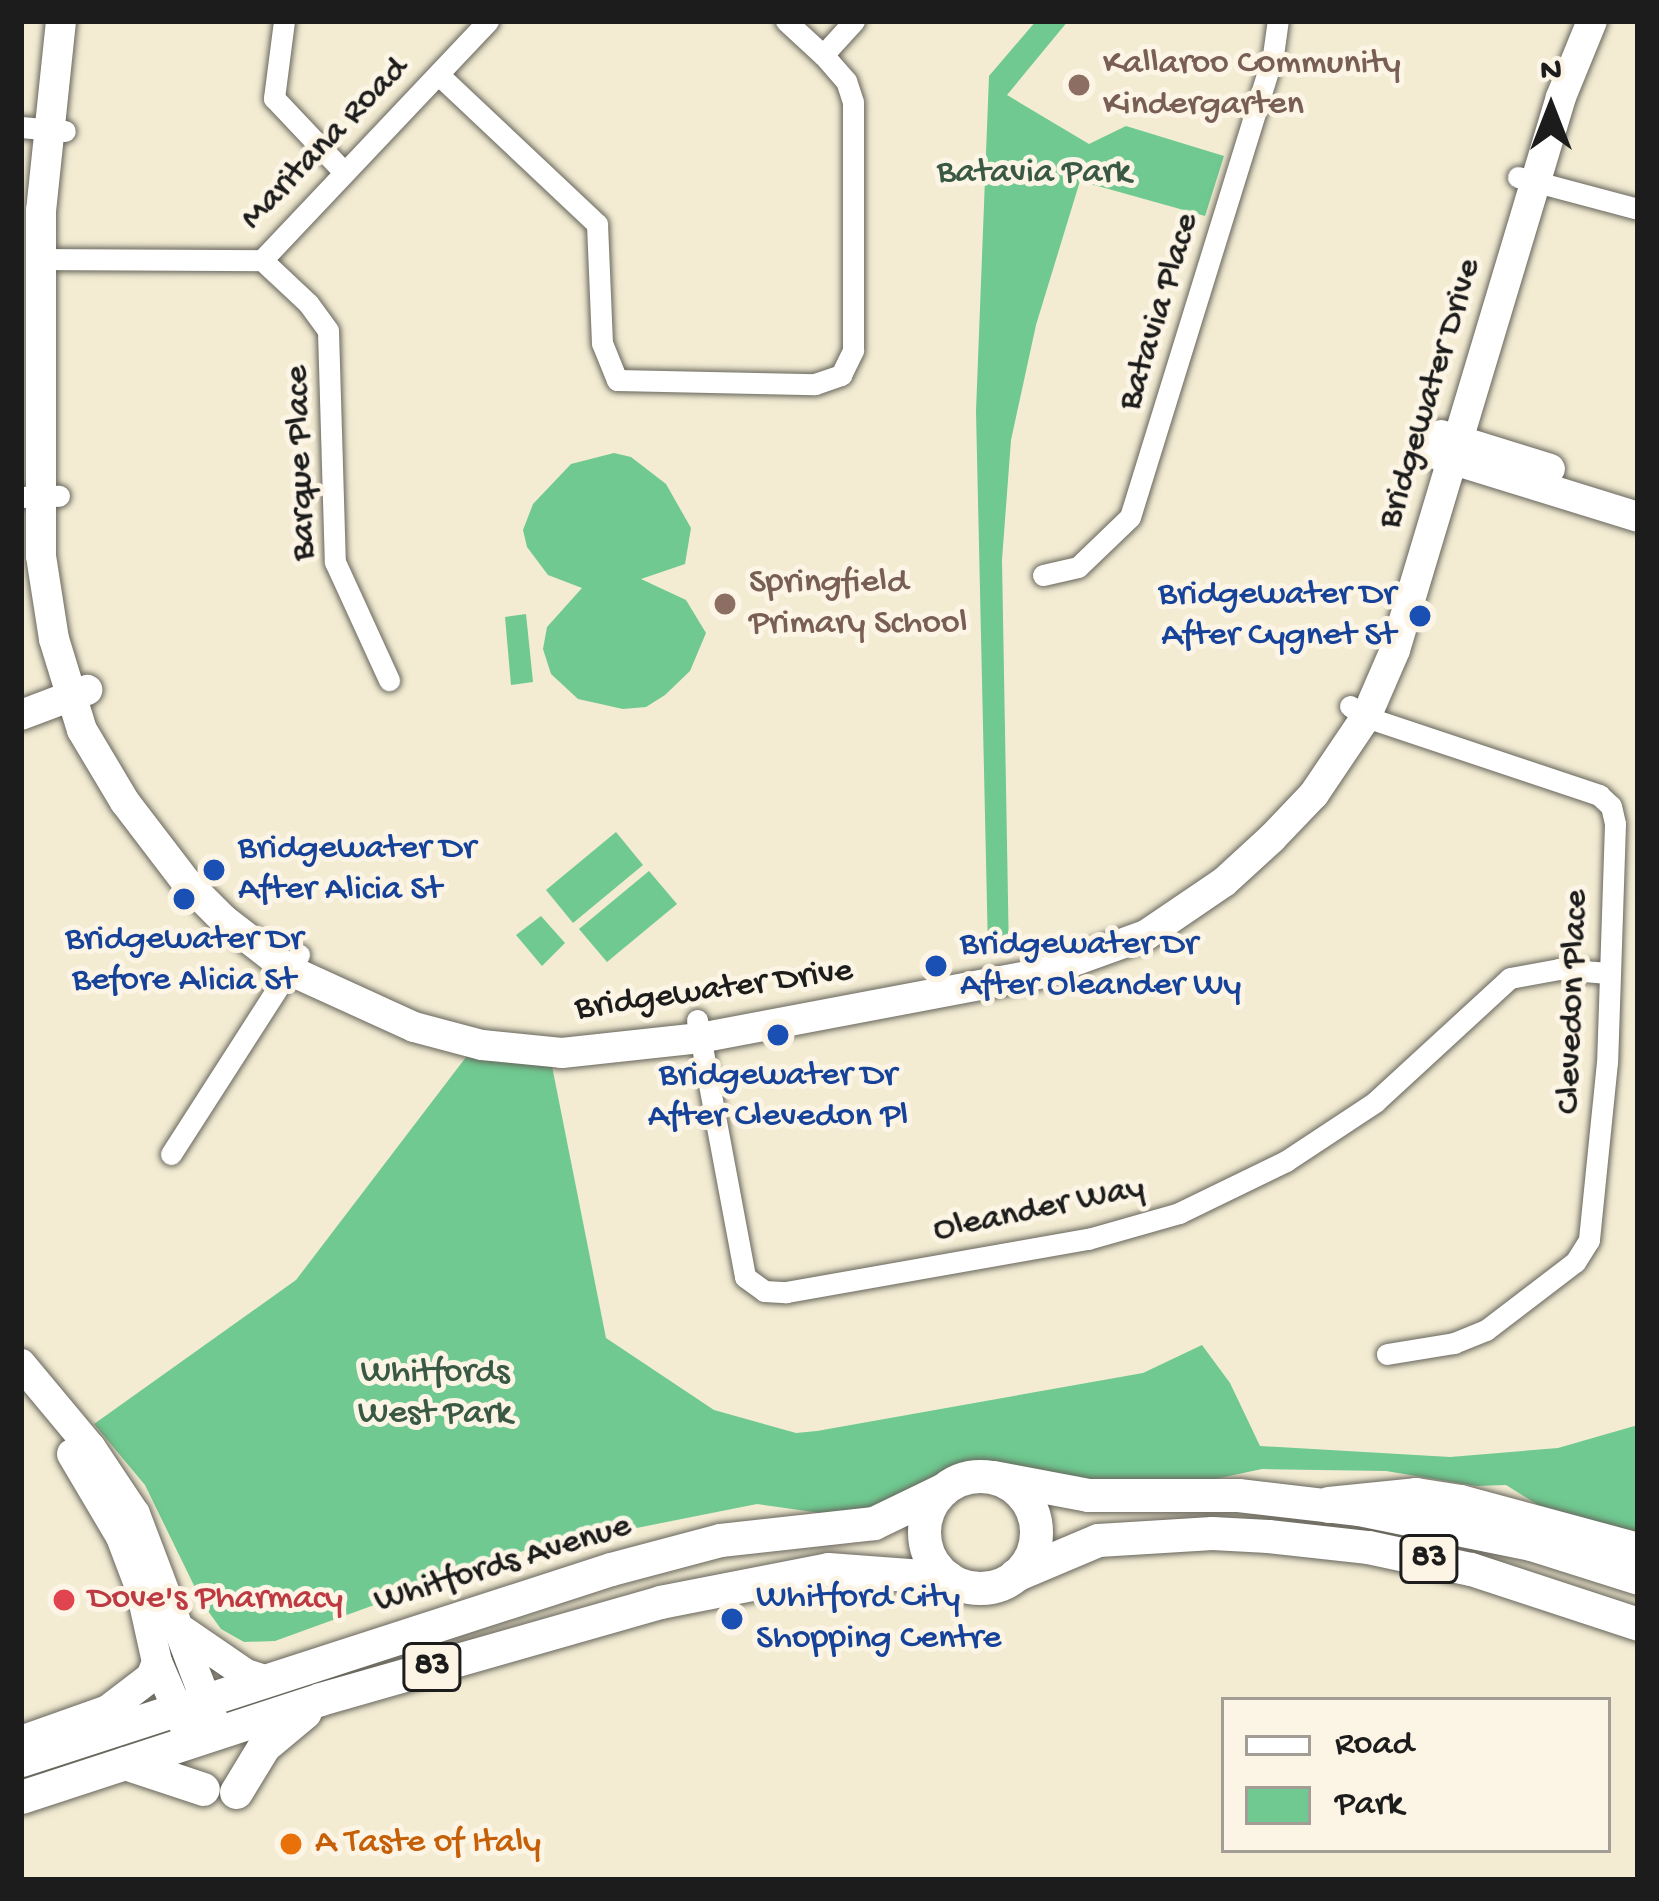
<!DOCTYPE html>
<style>
body{margin:0}
#map{position:relative;width:1659px;height:1901px;overflow:hidden;background:#f3ecd3;font-family:"Gochi Hand",sans-serif}
div>[style]{position:absolute}
[style*='--x']{left:calc(var(--x)*1px);top:calc(var(--y)*1px);width:calc(var(--w)*1px);rotate:calc(var(--a)*1deg)}
.green>*{inset:0;background:#6fc990}
.roads{filter:drop-shadow(0 0 3px #67655c) drop-shadow(0 0 3px #67655c)}
.street>*{height:21px;margin:-10.5px;padding:0 10.5px;transform-origin:10.5px;border-radius:10.5px;background:#fff}
.secondary>*{height:30px;margin:-15px;padding:0 15px;transform-origin:15px;border-radius:15px;background:#fff}
.primary>*{height:33px;margin:-16.5px;padding:0 16.5px;transform-origin:16.5px;border-radius:16.5px;background:#fff}
.primary>.ring{margin:-16.5px;padding:0;box-sizing:content-box;background:none;border:33px solid #fff;border-radius:50%}
.highway>*{height:36px;margin:-18px;padding:0 18px;transform-origin:18px;border-radius:18px;background:#fff}
.dots>*{width:33px;height:33px;translate:-50% -50%;box-sizing:border-box;border:6px solid #fcf5e5;border-radius:50%}
span{translate:-50% -50%;white-space:nowrap;text-align:center;line-height:1.15;-webkit-text-stroke:10px #fcf5e5;paint-order:stroke}
.shield-label span{padding:3px 9px;background:#fcf5e5;border:3px solid;border-radius:9px;-webkit-text-stroke-width:0}
.shield-label{font-size:33px;color:#1c1c1c;font-weight:700}
.education-label{font-size:36px;color:#785e54}
.left{translate:0 -50%;text-align:left}
.street-label{font-size:36px;color:#1c1c1c}
.park-label{font-size:36px;color:#395945}
.transit-label{font-size:36px;color:#164399}
.right{translate:-100% -50%;text-align:right}
.health-label{font-size:36px;color:#be3a42}
.food-label{font-size:36px;color:#c56008}
.frame{position:absolute;inset:0;border:24px solid #1c1c1c;pointer-events:none}
.legend{position:absolute;left:1221px;top:1697px;width:390px;height:156px;box-sizing:border-box;background:#fcf5e5;border:3px solid #a29e95;margin:0;padding:15px 21px;list-style:none;font-size:36px;color:#1c1c1c}
.legend li{display:flex;align-items:center;gap:24px;height:60px}
.legend b{width:60px;border:3px solid #a29e95}
.north{position:absolute;left:1491px;top:48px;width:120px;height:120px;-webkit-text-stroke:9px #fcf5e5;paint-order:stroke;rotate:0deg;font-size:33px;font-weight:700;line-height:48px;text-align:center;color:#1c1c1c}
.north::after{content:'';display:block;margin:auto;width:42px;height:54px;background:#1c1c1c;clip-path:polygon(50% 0,100% 100%,50% 72%,0 100%)}
</style>
<div id="map">
<div class="green">
<div style="clip-path:polygon(1036px 21px,1068px 21px,1007px 95px,1089px 144px,1126px 126px,1224px 156px,1205px 216px,1080px 181px,1036px 325px,1011px 440px,1002px 560px,1009px 956px,988px 950px,976px 411px,989px 76px)"></div>
<div style="clip-path:polygon(614px 453px,631px 457px,666px 484px,691px 528px,685px 564px,641px 579px,686px 600px,706px 633px,690px 671px,665px 695px,646px 707px,623px 709px,578px 699px,551px 674px,543px 649px,547px 627px,582px 588px,548px 575px,527px 547px,523px 530px,533px 504px,571px 464px)"></div>
<div style="clip-path:polygon(526px 614px,533px 682px,511px 685px,505px 617px)"></div>
<div style="clip-path:polygon(616px 832px,643px 865px,573px 923px,546px 890px)"></div>
<div style="clip-path:polygon(649px 871px,677px 904px,607px 962px,579px 929px)"></div>
<div style="clip-path:polygon(541px 916px,565px 943px,542px 966px,516px 935px)"></div>
<div style="clip-path:polygon(476px 1044px,549px 1051px,606px 1338px,714px 1410px,796px 1433px,817px 1431px,1143px 1373px,1202px 1345px,1230px 1383px,1260px 1446px,1450px 1457px,1558px 1448px,1638px 1425px,1638px 1533px,1538px 1505px,1506px 1485px,1476px 1486px,1386px 1471px,1262px 1469px,1140px 1495px,1064px 1488px,982px 1464px,941px 1474px,910px 1498px,849px 1517px,757px 1504px,526px 1550px,275px 1641px,244px 1642px,221px 1629px,203px 1604px,145px 1485px,94px 1424px,296px 1280px)"></div>
</div>
<div class="roads">
<div class="street">
<div style="--x:284;--y:21;--w:78;--a:97.4"></div>
<div style="--x:274;--y:98;--w:99;--a:46.6"></div>
<div style="--x:786;--y:21;--w:50;--a:42.6"></div>
<div style="--x:439;--y:75;--w:217;--a:43.3"></div>
<div style="--x:597;--y:224;--w:119;--a:87.6"></div>
<div style="--x:602;--y:343;--w:40;--a:68"></div>
<div style="--x:617;--y:380;--w:198;--a:1.2"></div>
<div style="--x:815;--y:384;--w:28;--a:-19"></div>
<div style="--x:841;--y:375;--w:28;--a:-64"></div>
<div style="--x:853;--y:350;--w:248;--a:-90"></div>
<div style="--x:853;--y:102;--w:22;--a:-108"></div>
<div style="--x:846;--y:81;--w:35;--a:-131"></div>
<div style="--x:823;--y:55;--w:46;--a:-47.6"></div>
<div style="--x:21;--y:127;--w:44;--a:5.2"></div>
<div style="--x:1518;--y:177;--w:124;--a:14.9"></div>
<div style="--x:42;--y:259;--w:220;--a:0.3"></div>
<div style="--x:262;--y:260;--w:329;--a:-46.6"></div>
<div style="--x:262;--y:260;--w:63;--a:43.1"></div>
<div style="--x:308;--y:303;--w:34;--a:54"></div>
<div style="--x:328;--y:331;--w:231;--a:88.3"></div>
<div style="--x:335;--y:562;--w:130;--a:65.4"></div>
<div style="--x:21;--y:497;--w:38;--a:-2"></div>
<div style="--x:1043;--y:575;--w:36;--a:-13"></div>
<div style="--x:1078;--y:567;--w:72;--a:-43.9"></div>
<div style="--x:1130;--y:517;--w:484;--a:-72.8"></div>
<div style="--x:1273;--y:55;--w:34;--a:-82"></div>
<div style="--x:1350;--y:706;--w:19;--a:35"></div>
<div style="--x:1366;--y:717;--w:246;--a:18.5"></div>
<div style="--x:1599;--y:795;--w:16;--a:43"></div>
<div style="--x:1611;--y:806;--w:18;--a:77"></div>
<div style="--x:1615;--y:824;--w:238;--a:91.9"></div>
<div style="--x:1607;--y:1062;--w:179;--a:95.8"></div>
<div style="--x:1589;--y:1240;--w:26;--a:122"></div>
<div style="--x:1575;--y:1262;--w:112;--a:142.6"></div>
<div style="--x:1486;--y:1330;--w:35;--a:158"></div>
<div style="--x:1454;--y:1343;--w:68;--a:170.7"></div>
<div style="--x:697;--y:1020;--w:261;--a:79.4"></div>
<div style="--x:745;--y:1277;--w:24;--a:36"></div>
<div style="--x:764;--y:1291;--w:22;--a:3"></div>
<div style="--x:786;--y:1292;--w:307;--a:-10"></div>
<div style="--x:1088;--y:1239;--w:95;--a:-15.9"></div>
<div style="--x:1179;--y:1213;--w:119;--a:-25.9"></div>
<div style="--x:1286;--y:1161;--w:107;--a:-33.5"></div>
<div style="--x:1375;--y:1102;--w:183;--a:-42.6"></div>
<div style="--x:1510;--y:978;--w:50;--a:-10.4"></div>
<div style="--x:1559;--y:969;--w:49;--a:4.7"></div>
<div style="--x:171;--y:1154;--w:237;--a:-57.3"></div>
</div>
<div class="secondary">
<div style="--x:61;--y:21;--w:190;--a:96"></div>
<div style="--x:41;--y:210;--w:346;--a:90"></div>
<div style="--x:41;--y:556;--w:84;--a:81.1"></div>
<div style="--x:54;--y:639;--w:95;--a:72.9"></div>
<div style="--x:82;--y:730;--w:84;--a:59.2"></div>
<div style="--x:125;--y:802;--w:102;--a:52.6"></div>
<div style="--x:187;--y:883;--w:51;--a:45"></div>
<div style="--x:223;--y:919;--w:83;--a:37.7"></div>
<div style="--x:289;--y:970;--w:137;--a:24.5"></div>
<div style="--x:414;--y:1027;--w:70;--a:14.8"></div>
<div style="--x:482;--y:1045;--w:80;--a:5.7"></div>
<div style="--x:562;--y:1053;--w:139;--a:-6.2"></div>
<div style="--x:700;--y:1038;--w:344;--a:-10.7"></div>
<div style="--x:1038;--y:974;--w:115;--a:-19.9"></div>
<div style="--x:1146;--y:935;--w:94;--a:-34.2"></div>
<div style="--x:1224;--y:882;--w:65;--a:-42.5"></div>
<div style="--x:1272;--y:838;--w:61;--a:-46.3"></div>
<div style="--x:1314;--y:794;--w:93;--a:-56"></div>
<div style="--x:1366;--y:717;--w:73;--a:-66.6"></div>
<div style="--x:1395;--y:650;--w:577;--a:-73.29"></div>
<div style="--x:1561;--y:97;--w:82;--a:-67.8"></div>
<div style="--x:1441;--y:435;--w:114;--a:17.3"></div>
<div style="--x:1438;--y:455;--w:209;--a:17.2"></div>
<div style="--x:21;--y:715;--w:71;--a:-20.7"></div>
<div style="--x:21;--y:1364;--w:109;--a:50.2"></div>
<div style="--x:91;--y:1448;--w:79;--a:56.3"></div>
<div style="--x:135;--y:1514;--w:219;--a:69.2"></div>
<div style="--x:72;--y:1454;--w:96;--a:59.4"></div>
<div style="--x:121;--y:1537;--w:57;--a:69.3"></div>
<div style="--x:141;--y:1590;--w:74;--a:77.5"></div>
<div style="--x:157;--y:1662;--w:73;--a:66.6"></div>
<div style="--x:183;--y:1631;--w:76;--a:34.3"></div>
<div style="--x:246;--y:1674;--w:23;--a:18"></div>
<div style="--x:21;--y:1741;--w:92;--a:-19.6"></div>
<div style="--x:108;--y:1710;--w:54;--a:-37.5"></div>
<div style="--x:151;--y:1677;--w:16;--a:-68"></div>
</div>
<div class="primary">
<div class="ring" style="left:924px;top:1476px;width:79px;height:79px"></div>
<div style="--x:993;--y:1477;--w:97;--a:10.7"></div>
<div style="--x:1088;--y:1495;--w:150;--a:0"></div>
<div style="--x:1238;--y:1495;--w:122;--a:6.6"></div>
<div style="--x:1359;--y:1509;--w:176;--a:11.5"></div>
<div style="--x:1531;--y:1544;--w:112;--a:17.6"></div>
<div style="--x:1015;--y:1575;--w:90;--a:-22.9"></div>
<div style="--x:1098;--y:1540;--w:114;--a:-3.5"></div>
<div style="--x:1212;--y:1533;--w:56;--a:3.1"></div>
<div style="--x:1268;--y:1536;--w:101;--a:6.3"></div>
<div style="--x:1368;--y:1547;--w:105;--a:12.1"></div>
<div style="--x:1471;--y:1569;--w:176;--a:18.2"></div>
<div style="--x:21;--y:1760;--w:620;--a:-17.94"></div>
<div style="--x:611;--y:1569;--w:113;--a:-14.9"></div>
<div style="--x:720;--y:1540;--w:155;--a:-6.3"></div>
<div style="--x:874;--y:1523;--w:76;--a:-25.9"></div>
<div style="--x:125;--y:1763;--w:82;--a:18.4"></div>
<div style="--x:236;--y:1792;--w:54;--a:-58.7"></div>
<div style="--x:264;--y:1746;--w:53;--a:-39.7"></div>
<div style="--x:21;--y:1797;--w:315;--a:-18.1"></div>
<div style="--x:320;--y:1699;--w:354;--a:-15.9"></div>
<div style="--x:660;--y:1602;--w:171;--a:-11.1"></div>
<div style="--x:828;--y:1569;--w:121;--a:4.3"></div>
</div>
<div class="highway">
<div style="--x:1329;--y:1505;--w:87;--a:-5.9"></div>
<div style="--x:1416;--y:1496;--w:45;--a:9"></div>
<div style="--x:1460;--y:1503;--w:184;--a:15.1"></div>
</div>
</div>
<div class="dots">
<div style="left:1079px;top:85px;background:#8d6e63"></div>
<div style="left:725px;top:604px;background:#8d6e63"></div>
<div style="left:1420px;top:616px;background:#1a4fb4"></div>
<div style="left:214px;top:870px;background:#1a4fb4"></div>
<div style="left:184px;top:899px;background:#1a4fb4"></div>
<div style="left:936px;top:966px;background:#1a4fb4"></div>
<div style="left:778px;top:1035px;background:#1a4fb4"></div>
<div style="left:64px;top:1600px;background:#e0444e"></div>
<div style="left:732px;top:1619px;background:#1a4fb4"></div>
<div style="left:291px;top:1844px;background:#e8710a"></div>
</div>
<div class="shield-label">
<span style="left:1429px;top:1559px">83</span>
<span style="left:432px;top:1667px">83</span>
</div>
<div class="education-label">
<span class="left" style="left:1103px;top:85px">Kallaroo Community<br>Kindergarten</span>
<span class="left" style="left:749px;top:604px">Springfield<br>Primary School</span>
</div>
<div class="street-label">
<span style="left:325px;top:144px;rotate:-46deg">Maritana Road</span>
<span style="left:1160px;top:312px;rotate:-73deg">Batavia Place</span>
<span style="left:1431px;top:394px;rotate:-73deg">Bridgewater Drive</span>
<span style="left:302px;top:463px;rotate:-92deg">Barque Place</span>
<span style="left:714px;top:991px;rotate:-8deg">Bridgewater Drive</span>
<span style="left:1574px;top:1002px;rotate:-88deg">Clevedon Place</span>
<span style="left:1039px;top:1210px;rotate:-12deg">Oleander Way</span>
<span style="left:503px;top:1565px;rotate:-17deg">Whitfords Avenue</span>
</div>
<div class="park-label">
<span style="left:1034px;top:174px">Batavia Park</span>
<span style="left:435px;top:1394px">Whitfords<br>West Park</span>
</div>
<div class="transit-label">
<span class="right" style="left:1396px;top:616px">Bridgewater Dr<br>After Cygnet St</span>
<span class="left" style="left:238px;top:870px">Bridgewater Dr<br>After Alicia St</span>
<span style="left:184px;top:961px">Bridgewater Dr<br>Before Alicia St</span>
<span class="left" style="left:960px;top:966px">Bridgewater Dr<br>After Oleander Wy</span>
<span style="left:778px;top:1097px">Bridgewater Dr<br>After Clevedon Pl</span>
<span class="left" style="left:756px;top:1619px">Whitford City<br>Shopping Centre</span>
</div>
<div class="health-label">
<span class="left" style="left:88px;top:1600px">Dove's Pharmacy</span>
</div>
<div class="food-label">
<span class="left" style="left:315px;top:1844px">A Taste of Italy</span>
</div>
<div class="frame"></div>
<ul class="legend">
<li><b style="height:15px;background:#fff"></b>Road</li>
<li><b style="height:33px;background:#6fc990"></b>Park</li>
</ul>
<div class="north">N</div>
</div>
